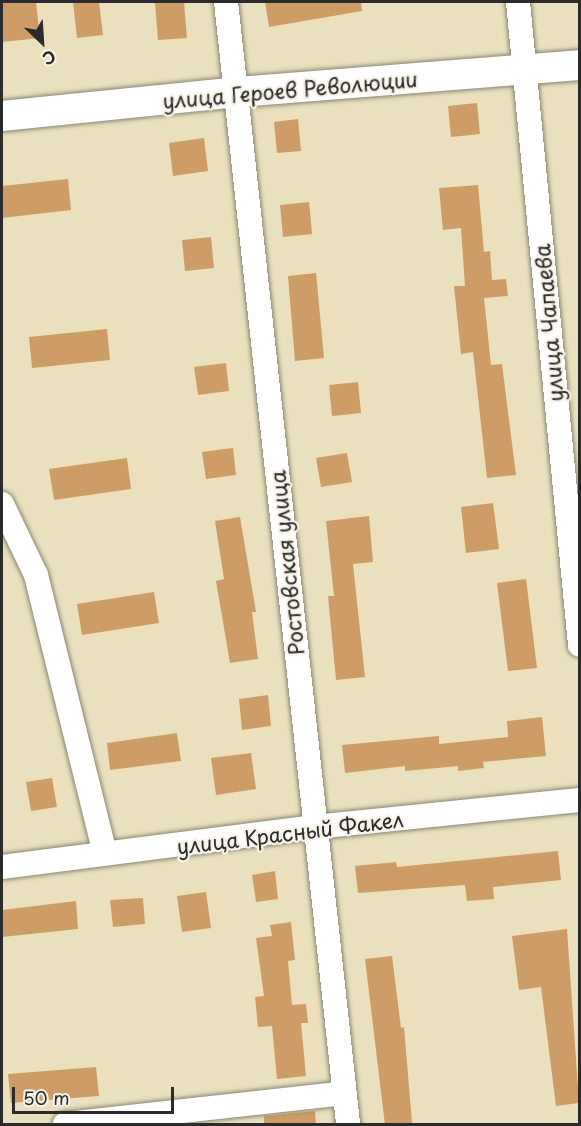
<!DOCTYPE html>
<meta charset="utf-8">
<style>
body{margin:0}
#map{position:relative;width:581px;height:1126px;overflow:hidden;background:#eae0be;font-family:"Playpen Sans",sans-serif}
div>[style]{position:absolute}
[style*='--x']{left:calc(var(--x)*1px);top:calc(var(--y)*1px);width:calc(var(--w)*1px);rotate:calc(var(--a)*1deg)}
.building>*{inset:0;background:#ce9c66}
.roads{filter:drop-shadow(0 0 2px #8a8674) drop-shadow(0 0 2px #8a8674)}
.minor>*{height:24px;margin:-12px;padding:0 12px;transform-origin:12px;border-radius:12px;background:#fff}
.tertiary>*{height:30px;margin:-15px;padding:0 15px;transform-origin:15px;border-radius:15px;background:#fff}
span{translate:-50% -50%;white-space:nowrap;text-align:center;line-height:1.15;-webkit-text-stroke:4.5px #f7f3e8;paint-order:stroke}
.street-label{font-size:21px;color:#2b2b2b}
.frame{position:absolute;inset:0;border:3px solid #2b2b2b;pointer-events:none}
.north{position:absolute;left:12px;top:12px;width:60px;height:60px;-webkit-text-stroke:4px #f7f3e8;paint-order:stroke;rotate:155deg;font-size:16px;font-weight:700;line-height:24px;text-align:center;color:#2b2b2b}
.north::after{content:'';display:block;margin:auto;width:21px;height:27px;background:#2b2b2b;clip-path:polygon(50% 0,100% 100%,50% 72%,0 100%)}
.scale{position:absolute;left:12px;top:1087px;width:162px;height:27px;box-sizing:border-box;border:3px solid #2b2b2b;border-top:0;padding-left:8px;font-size:18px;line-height:21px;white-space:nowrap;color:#2b2b2b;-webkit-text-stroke:4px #f7f3e8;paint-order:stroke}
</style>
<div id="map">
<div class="building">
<div style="clip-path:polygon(2px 2px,36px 2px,40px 38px,2px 42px)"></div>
<div style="clip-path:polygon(73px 2px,99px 2px,103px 35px,77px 38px)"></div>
<div style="clip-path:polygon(184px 2px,187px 38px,158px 40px,155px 3px)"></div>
<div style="clip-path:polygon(265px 2px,361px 2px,362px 11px,269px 27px)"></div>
<div style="clip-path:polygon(477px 103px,480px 134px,451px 137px,448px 106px)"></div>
<div style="clip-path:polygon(298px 119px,301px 151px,277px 153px,274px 122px)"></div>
<div style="clip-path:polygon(204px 138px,208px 171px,173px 176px,169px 143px)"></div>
<div style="clip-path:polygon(68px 179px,71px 210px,2px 218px,2px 186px)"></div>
<div style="clip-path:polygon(478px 185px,484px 252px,490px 251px,492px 280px,506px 279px,508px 296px,484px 298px,491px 365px,502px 364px,516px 475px,487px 478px,473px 352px,461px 354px,454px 286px,465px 286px,461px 228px,443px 230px,439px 188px)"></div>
<div style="clip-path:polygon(309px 202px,312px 234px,283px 237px,280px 205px)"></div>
<div style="clip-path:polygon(211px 237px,214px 268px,185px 271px,182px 240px)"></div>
<div style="clip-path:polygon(316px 273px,324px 358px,295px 361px,288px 276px)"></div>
<div style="clip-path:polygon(107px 329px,110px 360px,32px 368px,29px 337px)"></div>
<div style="clip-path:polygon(226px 363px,229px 391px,198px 395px,194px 367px)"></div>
<div style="clip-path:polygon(358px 382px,361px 413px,332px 416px,329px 385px)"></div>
<div style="clip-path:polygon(233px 448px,236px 475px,206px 479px,202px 452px)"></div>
<div style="clip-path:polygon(347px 453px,352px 482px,321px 487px,316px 458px)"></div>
<div style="clip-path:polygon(127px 458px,131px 489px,54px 500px,49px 469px)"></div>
<div style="clip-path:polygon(493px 503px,499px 549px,466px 553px,461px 507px)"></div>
<div style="clip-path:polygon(369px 516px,373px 562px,353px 564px,365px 677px,336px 680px,328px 596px,334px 596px,326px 521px)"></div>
<div style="clip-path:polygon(240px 517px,256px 612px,252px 612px,258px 659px,230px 663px,216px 581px,224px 579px,215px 521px)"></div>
<div style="clip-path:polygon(526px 579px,537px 668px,508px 671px,497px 583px)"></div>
<div style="clip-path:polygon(154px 592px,159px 623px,82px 635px,77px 604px)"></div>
<div style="clip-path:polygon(268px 695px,271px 726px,242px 730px,239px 699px)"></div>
<div style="clip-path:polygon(542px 717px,546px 756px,483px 762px,484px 768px,458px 771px,458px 766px,405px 771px,405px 766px,345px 773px,342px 745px,439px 736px,439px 744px,508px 737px,507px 721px)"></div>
<div style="clip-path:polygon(177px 733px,181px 761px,110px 770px,107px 743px)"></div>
<div style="clip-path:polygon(251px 753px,256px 789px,216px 795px,211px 758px)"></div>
<div style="clip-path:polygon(52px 778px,57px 807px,31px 811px,26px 782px)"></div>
<div style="clip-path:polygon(558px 851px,561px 880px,493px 887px,494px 899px,467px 901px,465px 885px,358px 893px,355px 866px,396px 862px,397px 867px)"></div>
<div style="clip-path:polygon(275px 871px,278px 899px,256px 902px,252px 875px)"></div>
<div style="clip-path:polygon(206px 892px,211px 928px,182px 932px,177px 896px)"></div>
<div style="clip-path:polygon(143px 898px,145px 924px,113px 927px,110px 900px)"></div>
<div style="clip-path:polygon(76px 901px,78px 929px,2px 937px,2px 910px)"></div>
<div style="clip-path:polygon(291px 922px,295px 960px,288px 961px,292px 1005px,306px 1004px,308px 1023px,301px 1023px,306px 1076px,277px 1079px,272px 1026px,258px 1027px,255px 997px,264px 996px,256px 938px,272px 936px,270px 925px)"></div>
<div style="clip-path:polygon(567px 929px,579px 1103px,556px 1106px,541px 987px,519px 990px,512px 936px)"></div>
<div style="clip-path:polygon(392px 956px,401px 1028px,404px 1027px,412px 1123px,385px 1125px,365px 959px)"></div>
<div style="clip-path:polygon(96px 1067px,99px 1096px,11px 1103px,8px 1074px)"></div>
<div style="clip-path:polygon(315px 1111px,316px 1125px,264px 1125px,264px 1116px)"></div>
</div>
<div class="roads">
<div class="minor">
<div style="--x:226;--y:2;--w:1129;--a:83.79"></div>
<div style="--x:518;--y:2;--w:646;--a:84.49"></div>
<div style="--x:2;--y:504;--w:79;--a:64.4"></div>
<div style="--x:36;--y:575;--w:287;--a:76.1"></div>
<div style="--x:2;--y:867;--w:315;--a:-7.3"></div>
<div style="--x:314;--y:827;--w:267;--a:-5.8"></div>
<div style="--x:65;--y:1124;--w:281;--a:-6.3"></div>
</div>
<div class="tertiary">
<div style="--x:2;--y:116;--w:236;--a:-5.8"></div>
<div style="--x:237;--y:92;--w:344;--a:-4.5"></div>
</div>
</div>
<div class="street-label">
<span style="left:290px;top:89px;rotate:-5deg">улица Героев Революции</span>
<span style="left:548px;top:323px;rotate:-95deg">улица Чапаева</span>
<span style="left:286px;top:563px;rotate:-96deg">Ростовская улица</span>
<span style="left:290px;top:832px;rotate:-7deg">улица Красный Факел</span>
</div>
<div class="frame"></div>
<div class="north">С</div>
<div class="scale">50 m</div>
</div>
